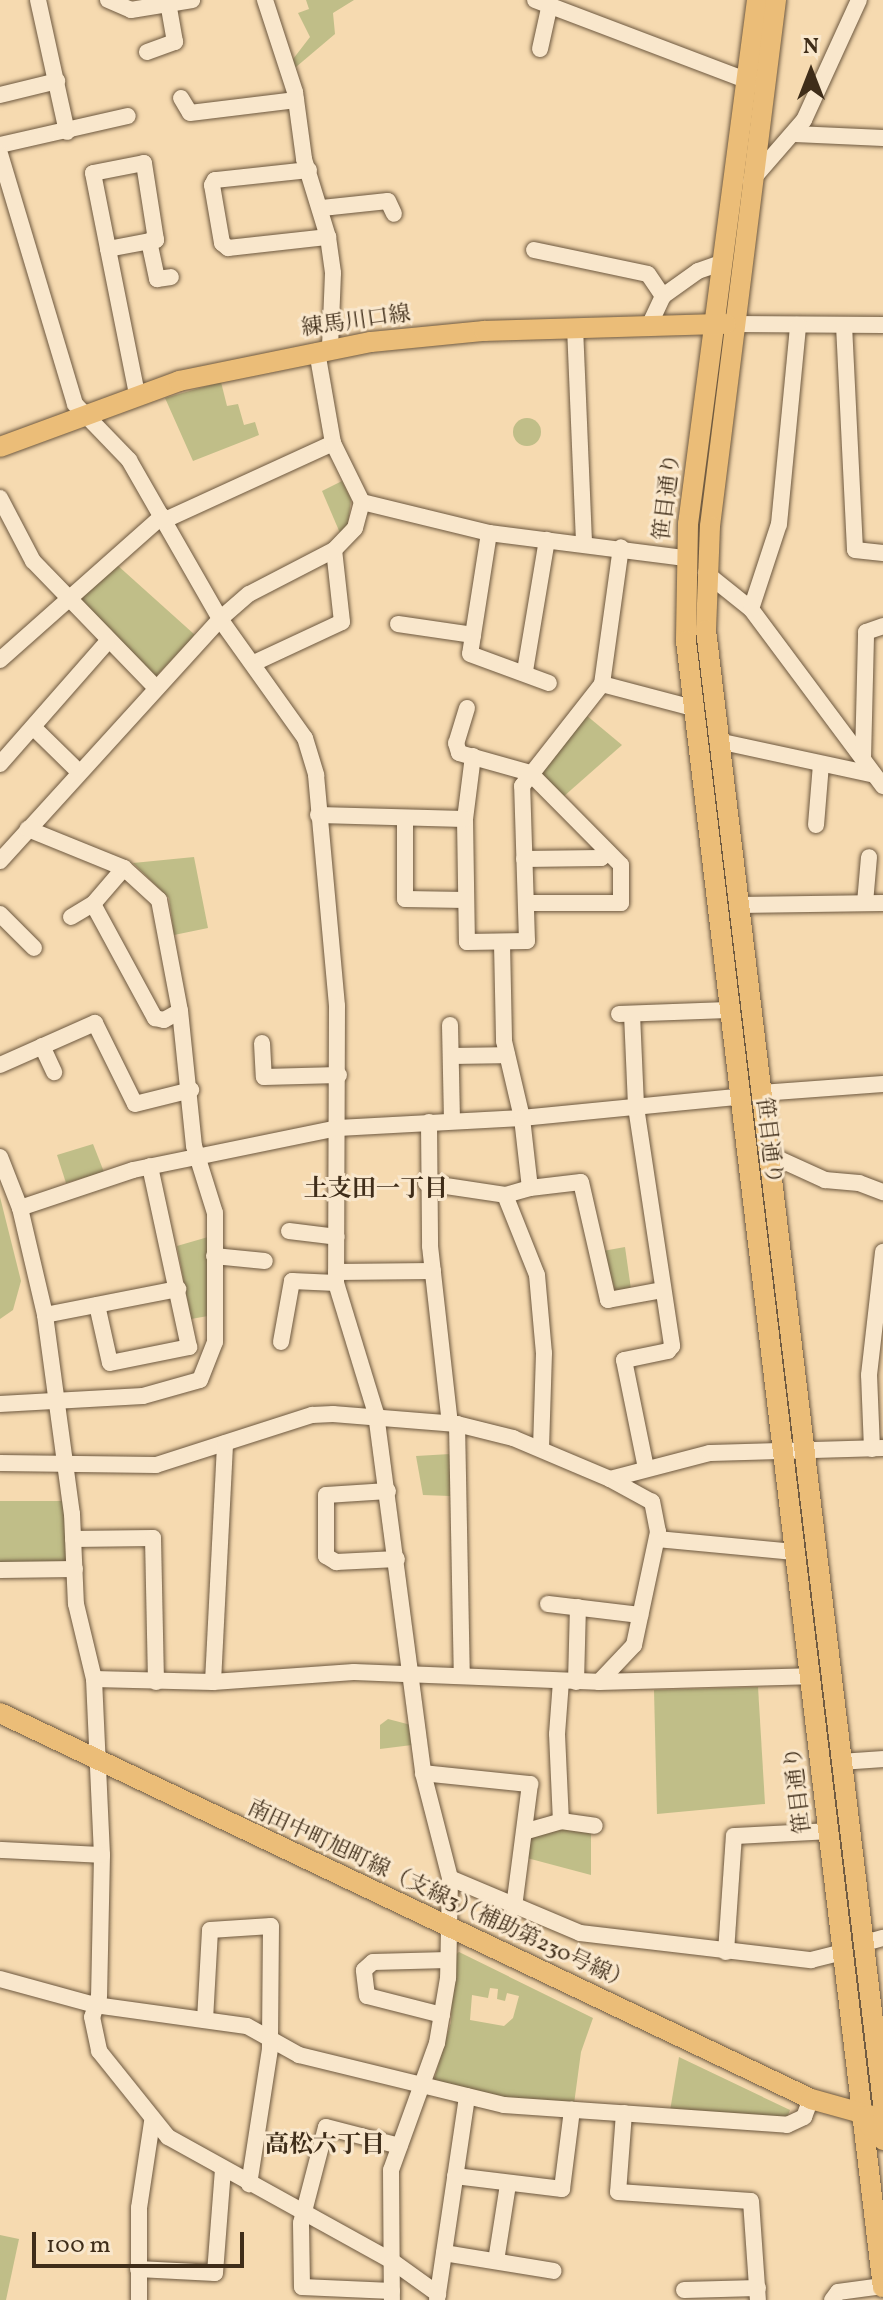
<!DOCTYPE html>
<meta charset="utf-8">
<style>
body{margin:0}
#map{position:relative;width:883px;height:2300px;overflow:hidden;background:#f6dab0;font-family:Vollkorn,"Noto Serif JP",serif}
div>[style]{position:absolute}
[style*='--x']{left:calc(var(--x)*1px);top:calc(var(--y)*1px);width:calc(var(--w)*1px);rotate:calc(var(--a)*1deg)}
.green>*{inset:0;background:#c0be88}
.round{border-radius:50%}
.roads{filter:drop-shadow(0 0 2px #6d583f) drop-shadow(0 0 2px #6d583f)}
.minor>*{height:16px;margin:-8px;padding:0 8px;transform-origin:8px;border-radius:8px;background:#f9e7cc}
.major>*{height:20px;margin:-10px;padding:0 10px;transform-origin:10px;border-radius:10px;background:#ebbd78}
span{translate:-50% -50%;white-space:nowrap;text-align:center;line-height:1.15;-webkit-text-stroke:6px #f9e7cc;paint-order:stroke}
.street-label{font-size:22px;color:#3f2d19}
.neighbourhood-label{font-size:24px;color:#3f2d19;font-weight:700}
.north{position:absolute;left:771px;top:32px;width:80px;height:80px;-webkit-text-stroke:6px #f9e7cc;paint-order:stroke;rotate:0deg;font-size:22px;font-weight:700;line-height:32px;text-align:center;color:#3f2d19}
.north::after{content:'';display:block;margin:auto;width:28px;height:36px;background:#3f2d19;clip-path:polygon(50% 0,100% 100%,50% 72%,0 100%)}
.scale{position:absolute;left:32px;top:2232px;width:212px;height:36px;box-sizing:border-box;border:4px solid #3f2d19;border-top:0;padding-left:10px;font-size:24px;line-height:28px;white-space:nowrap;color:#3f2d19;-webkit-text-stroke:6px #f9e7cc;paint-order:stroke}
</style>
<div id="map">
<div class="green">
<div style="clip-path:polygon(306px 0,354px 0,333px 13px,335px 34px,296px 67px,290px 63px,310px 37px,298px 13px,309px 9px)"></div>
<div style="clip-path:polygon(221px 382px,227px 406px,238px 404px,244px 425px,255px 422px,259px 435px,193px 461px,165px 398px)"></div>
<div class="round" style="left:513px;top:418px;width:28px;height:28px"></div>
<div style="clip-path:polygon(342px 481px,351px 499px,348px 525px,340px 533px,322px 491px)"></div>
<div style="clip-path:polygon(116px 564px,195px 635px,157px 675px,148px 676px,78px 596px)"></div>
<div style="clip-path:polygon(586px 715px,622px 745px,563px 797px,540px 776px)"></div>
<div style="clip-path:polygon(194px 857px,208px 928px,174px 935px,169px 898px,133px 863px)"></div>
<div style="clip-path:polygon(93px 1144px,104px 1172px,66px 1183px,57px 1155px)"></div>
<div style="clip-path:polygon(0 1197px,21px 1281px,13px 1310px,0 1319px)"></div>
<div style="clip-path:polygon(208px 1237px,208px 1316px,191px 1319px,177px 1246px)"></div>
<div style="clip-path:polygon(625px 1247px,631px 1289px,616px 1293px,603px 1251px)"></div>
<div style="clip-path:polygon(450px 1454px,450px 1496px,423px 1495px,416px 1456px)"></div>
<div style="clip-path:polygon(0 1501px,64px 1501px,66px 1560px,61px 1565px,0 1566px)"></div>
<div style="clip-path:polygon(758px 1687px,765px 1804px,657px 1814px,654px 1690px)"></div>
<div style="clip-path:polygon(388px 1719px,411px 1725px,412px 1745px,380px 1749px,380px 1725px)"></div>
<div style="clip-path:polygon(562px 1824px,591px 1831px,591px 1875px,527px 1858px,532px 1833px)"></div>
<div style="clip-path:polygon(evenodd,459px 1952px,593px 2018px,581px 2052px,574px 2104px,504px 2099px,434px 2080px,451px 2022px,453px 1957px,459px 1952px,490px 1988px,498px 1989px,497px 1999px,505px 2001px,507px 1993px,519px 1996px,513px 2018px,504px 2026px,470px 2020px,472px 1995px,488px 1998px,490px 1988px)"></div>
<div style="clip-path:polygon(679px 2057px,790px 2110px,787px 2118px,670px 2111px)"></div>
<div style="clip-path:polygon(0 2235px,19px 2239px,6px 2300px,0 2300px)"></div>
</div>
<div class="roads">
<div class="minor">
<div style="--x:38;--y:0;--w:135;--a:77.6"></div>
<div style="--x:108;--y:0;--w:25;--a:23"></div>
<div style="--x:131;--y:10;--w:62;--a:-9.3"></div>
<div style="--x:265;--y:0;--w:97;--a:71.9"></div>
<div style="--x:295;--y:92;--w:68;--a:82.3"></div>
<div style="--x:304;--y:159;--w:82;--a:72.9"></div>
<div style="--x:328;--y:237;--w:36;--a:82"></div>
<div style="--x:333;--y:273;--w:76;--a:92.3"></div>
<div style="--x:535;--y:0;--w:236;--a:20.8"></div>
<div style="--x:540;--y:49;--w:46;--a:-77.5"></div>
<div style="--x:147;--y:52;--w:30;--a:-20"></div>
<div style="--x:175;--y:42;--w:39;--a:-100"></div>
<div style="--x:0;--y:95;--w:59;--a:-13.8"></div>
<div style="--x:181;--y:98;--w:17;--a:59"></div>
<div style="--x:190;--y:113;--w:107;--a:-7"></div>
<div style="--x:795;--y:134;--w:88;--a:2.6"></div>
<div style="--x:0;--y:145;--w:131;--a:-12.8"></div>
<div style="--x:0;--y:154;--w:261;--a:73.3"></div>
<div style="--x:75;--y:404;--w:78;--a:46"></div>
<div style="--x:129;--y:460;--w:183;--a:60.2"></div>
<div style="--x:220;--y:619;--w:146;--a:54.5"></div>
<div style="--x:305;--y:738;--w:39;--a:73"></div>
<div style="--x:316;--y:775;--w:232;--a:84.8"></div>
<div style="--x:337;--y:1006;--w:277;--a:90.2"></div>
<div style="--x:336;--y:1283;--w:137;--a:73"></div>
<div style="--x:376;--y:1414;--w:362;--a:82.5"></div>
<div style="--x:423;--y:1773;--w:108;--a:75.6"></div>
<div style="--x:450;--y:1878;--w:100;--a:91.1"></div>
<div style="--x:448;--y:1978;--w:66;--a:99.6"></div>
<div style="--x:437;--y:2043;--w:135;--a:109.9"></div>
<div style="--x:391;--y:2170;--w:130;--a:89.6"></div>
<div style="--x:309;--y:170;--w:95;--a:173.9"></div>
<div style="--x:215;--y:180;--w:6;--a:121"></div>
<div style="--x:212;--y:185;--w:59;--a:80.2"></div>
<div style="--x:222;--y:243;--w:8;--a:40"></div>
<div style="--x:228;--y:248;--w:101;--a:-6.3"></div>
<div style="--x:751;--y:181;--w:81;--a:-49"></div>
<div style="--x:804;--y:120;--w:132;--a:-65.4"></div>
<div style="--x:322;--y:208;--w:66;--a:-6.1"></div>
<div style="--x:388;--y:201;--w:14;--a:65"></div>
<div style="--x:149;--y:241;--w:39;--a:78"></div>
<div style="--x:157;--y:279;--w:14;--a:-8"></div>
<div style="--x:108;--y:249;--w:49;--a:-10.6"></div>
<div style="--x:156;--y:240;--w:78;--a:-98.9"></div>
<div style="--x:144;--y:163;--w:52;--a:168.9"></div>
<div style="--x:93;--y:173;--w:77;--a:78.8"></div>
<div style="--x:108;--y:249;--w:148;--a:78.7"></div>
<div style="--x:534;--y:250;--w:116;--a:11.9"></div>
<div style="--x:648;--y:274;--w:27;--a:56"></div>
<div style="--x:734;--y:324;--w:149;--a:0.4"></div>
<div style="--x:844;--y:325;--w:225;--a:87.2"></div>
<div style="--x:855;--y:550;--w:28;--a:6"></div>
<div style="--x:649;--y:326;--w:33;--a:-65"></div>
<div style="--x:663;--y:296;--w:43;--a:-35.5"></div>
<div style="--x:698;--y:271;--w:24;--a:-19"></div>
<div style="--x:575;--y:327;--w:217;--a:87.6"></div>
<div style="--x:0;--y:498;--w:71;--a:62.4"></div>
<div style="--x:33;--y:561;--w:175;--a:45.9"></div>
<div style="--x:362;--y:502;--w:131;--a:13.7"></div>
<div style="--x:489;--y:533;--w:198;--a:7.3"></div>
<div style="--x:165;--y:520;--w:185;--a:-24.6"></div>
<div style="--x:489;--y:533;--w:122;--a:98.9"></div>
<div style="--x:470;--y:654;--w:84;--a:20.2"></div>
<div style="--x:706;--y:573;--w:58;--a:38.7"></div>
<div style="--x:751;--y:609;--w:221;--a:53.3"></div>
<div style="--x:751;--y:609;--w:89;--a:-71.8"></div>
<div style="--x:779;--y:524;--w:200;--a:-84.5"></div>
<div style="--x:398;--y:624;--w:76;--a:8.3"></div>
<div style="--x:0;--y:660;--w:217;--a:-41.6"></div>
<div style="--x:254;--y:663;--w:97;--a:-25"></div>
<div style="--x:342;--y:622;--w:72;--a:-96.3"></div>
<div style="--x:525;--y:671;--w:133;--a:-80.5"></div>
<div style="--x:602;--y:684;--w:94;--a:14.8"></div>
<div style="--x:467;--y:708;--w:37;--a:107"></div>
<div style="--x:456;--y:743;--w:10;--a:73"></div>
<div style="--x:459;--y:753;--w:74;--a:15.7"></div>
<div style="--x:530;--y:773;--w:129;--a:45.3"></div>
<div style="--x:621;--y:865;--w:38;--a:90"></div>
<div style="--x:621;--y:903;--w:95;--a:180"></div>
<div style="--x:33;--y:727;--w:64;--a:44.4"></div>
<div style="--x:718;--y:741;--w:157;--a:12.2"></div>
<div style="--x:473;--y:756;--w:64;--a:97.2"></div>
<div style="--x:465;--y:819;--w:123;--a:89.1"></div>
<div style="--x:467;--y:942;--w:60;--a:-1"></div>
<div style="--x:527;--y:941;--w:155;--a:-91.8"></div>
<div style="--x:522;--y:786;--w:130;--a:-51.9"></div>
<div style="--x:602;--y:684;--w:138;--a:-82.1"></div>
<div style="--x:863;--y:759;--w:127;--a:-88.6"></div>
<div style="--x:866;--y:632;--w:18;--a:-19"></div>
<div style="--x:0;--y:764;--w:162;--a:-48.7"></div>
<div style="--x:318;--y:815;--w:147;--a:1.6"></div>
<div style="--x:405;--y:819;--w:80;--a:90"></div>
<div style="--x:405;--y:899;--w:61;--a:0.9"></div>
<div style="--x:816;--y:825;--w:61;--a:-85.3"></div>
<div style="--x:524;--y:859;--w:77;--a:-0.7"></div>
<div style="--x:601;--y:858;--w:9;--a:-36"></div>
<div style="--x:0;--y:861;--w:327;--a:-47.7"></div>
<div style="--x:220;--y:619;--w:38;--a:-41"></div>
<div style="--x:249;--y:594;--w:96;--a:-27.4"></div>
<div style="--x:334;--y:550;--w:30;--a:-46"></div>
<div style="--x:355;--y:528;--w:27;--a:-75"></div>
<div style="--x:362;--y:502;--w:66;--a:-116.2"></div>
<div style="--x:333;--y:443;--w:93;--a:-99.9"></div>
<div style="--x:124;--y:868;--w:48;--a:130.7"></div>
<div style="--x:93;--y:904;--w:130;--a:61.5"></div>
<div style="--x:155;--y:1018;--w:9;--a:13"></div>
<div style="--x:164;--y:1020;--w:18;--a:-29"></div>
<div style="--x:865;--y:903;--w:46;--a:-85"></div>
<div style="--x:738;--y:905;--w:145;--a:-0.8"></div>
<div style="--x:0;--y:914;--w:48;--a:45"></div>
<div style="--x:71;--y:917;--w:26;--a:-31"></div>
<div style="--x:502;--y:943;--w:98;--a:88.8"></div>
<div style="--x:504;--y:1041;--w:79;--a:76.8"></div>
<div style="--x:522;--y:1118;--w:70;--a:83.5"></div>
<div style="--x:530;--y:1188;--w:26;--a:164"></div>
<div style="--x:505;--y:1195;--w:86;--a:68.2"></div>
<div style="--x:537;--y:1275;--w:78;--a:84.9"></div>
<div style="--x:544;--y:1353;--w:95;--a:91.8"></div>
<div style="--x:619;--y:1014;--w:109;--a:-2.1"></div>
<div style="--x:632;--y:1014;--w:93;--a:87.5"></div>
<div style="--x:636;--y:1107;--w:242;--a:81.4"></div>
<div style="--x:672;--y:1346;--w:6;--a:129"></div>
<div style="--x:668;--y:1351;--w:45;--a:168.4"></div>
<div style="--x:624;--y:1360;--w:110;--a:78.5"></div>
<div style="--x:450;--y:1025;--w:96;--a:88.8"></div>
<div style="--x:262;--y:1043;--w:34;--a:87"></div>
<div style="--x:264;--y:1077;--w:75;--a:-1.5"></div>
<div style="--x:42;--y:1046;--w:29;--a:65"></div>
<div style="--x:451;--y:1056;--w:56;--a:-1"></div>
<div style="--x:0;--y:1065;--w:104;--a:-23.9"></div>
<div style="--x:95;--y:1023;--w:90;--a:63.7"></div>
<div style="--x:135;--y:1104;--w:58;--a:-14"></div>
<div style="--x:761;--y:1093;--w:122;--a:-4.2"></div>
<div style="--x:429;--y:1122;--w:124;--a:89.5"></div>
<div style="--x:430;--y:1246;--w:178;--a:83.6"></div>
<div style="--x:768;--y:1154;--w:63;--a:24.5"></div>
<div style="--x:825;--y:1180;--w:34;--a:5"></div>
<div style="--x:859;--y:1183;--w:26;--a:21"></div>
<div style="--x:0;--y:1157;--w:55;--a:68.6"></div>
<div style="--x:20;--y:1208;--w:110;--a:76.8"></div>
<div style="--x:45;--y:1315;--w:201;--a:82.3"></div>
<div style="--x:72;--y:1514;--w:90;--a:87.5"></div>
<div style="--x:76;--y:1604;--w:77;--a:76.5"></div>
<div style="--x:94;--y:1679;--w:176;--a:87.4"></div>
<div style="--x:102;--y:1855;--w:141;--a:91.2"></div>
<div style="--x:99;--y:1996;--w:22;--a:108"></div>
<div style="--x:92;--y:2017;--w:35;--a:78"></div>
<div style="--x:99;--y:2051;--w:110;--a:51.3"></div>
<div style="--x:168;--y:2137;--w:256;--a:29"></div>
<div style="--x:392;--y:2261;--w:57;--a:35.7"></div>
<div style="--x:426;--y:1183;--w:80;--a:8.6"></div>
<div style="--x:530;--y:1188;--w:51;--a:-6.7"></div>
<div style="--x:581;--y:1182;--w:121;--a:77.1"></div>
<div style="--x:608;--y:1300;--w:56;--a:-10.3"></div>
<div style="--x:20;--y:1208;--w:119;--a:-18.6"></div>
<div style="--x:133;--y:1170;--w:209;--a:-11.6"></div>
<div style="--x:338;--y:1128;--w:184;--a:-3.1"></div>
<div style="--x:522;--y:1118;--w:217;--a:-5.6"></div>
<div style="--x:289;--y:1231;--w:48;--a:7.1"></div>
<div style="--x:214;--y:1256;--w:51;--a:5.6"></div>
<div style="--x:336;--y:1272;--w:97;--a:-0.6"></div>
<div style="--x:97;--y:1305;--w:59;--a:77.4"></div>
<div style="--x:110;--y:1363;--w:81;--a:-11.4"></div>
<div style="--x:189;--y:1347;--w:185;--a:-102.2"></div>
<div style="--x:45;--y:1315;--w:136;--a:-11.1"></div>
<div style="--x:281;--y:1342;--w:62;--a:-79.8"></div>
<div style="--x:292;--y:1281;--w:44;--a:2.6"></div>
<div style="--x:0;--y:1404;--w:143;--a:-3.2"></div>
<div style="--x:143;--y:1396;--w:59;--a:-15.7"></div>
<div style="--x:200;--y:1380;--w:41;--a:-68.5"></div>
<div style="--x:215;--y:1342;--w:129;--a:-90"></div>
<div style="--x:215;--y:1213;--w:70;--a:-107.4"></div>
<div style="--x:194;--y:1146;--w:136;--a:-95.9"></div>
<div style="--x:180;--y:1011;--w:113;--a:-100.7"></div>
<div style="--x:159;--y:900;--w:47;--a:-137.6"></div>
<div style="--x:124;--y:868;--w:104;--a:-157.9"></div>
<div style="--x:457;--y:1424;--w:250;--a:88.9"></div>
<div style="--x:872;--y:1449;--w:74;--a:-92.3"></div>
<div style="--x:869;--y:1375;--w:124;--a:-83.5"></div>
<div style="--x:0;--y:1463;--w:156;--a:0.7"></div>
<div style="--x:156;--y:1465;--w:164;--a:-17.8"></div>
<div style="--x:312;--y:1415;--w:21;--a:-3"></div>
<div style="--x:333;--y:1414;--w:124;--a:4.6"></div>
<div style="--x:457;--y:1424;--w:58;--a:14"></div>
<div style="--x:513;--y:1438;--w:105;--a:22.9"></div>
<div style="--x:610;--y:1479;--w:103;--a:-14.6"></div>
<div style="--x:710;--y:1453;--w:173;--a:-1.7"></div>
<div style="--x:388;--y:1491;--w:62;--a:176.3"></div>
<div style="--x:326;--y:1495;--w:61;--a:90"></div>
<div style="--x:326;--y:1556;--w:12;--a:31"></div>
<div style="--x:336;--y:1562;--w:61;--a:-2.8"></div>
<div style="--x:73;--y:1539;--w:80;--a:-0.7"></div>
<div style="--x:153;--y:1538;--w:144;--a:88.8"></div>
<div style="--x:657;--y:1539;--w:138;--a:5.4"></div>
<div style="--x:0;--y:1570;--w:75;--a:-0.8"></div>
<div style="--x:548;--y:1604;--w:93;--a:6.8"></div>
<div style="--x:94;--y:1679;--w:119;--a:1.4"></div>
<div style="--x:213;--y:1682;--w:141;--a:-4.1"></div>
<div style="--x:354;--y:1672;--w:245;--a:2.3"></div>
<div style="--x:599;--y:1682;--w:210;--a:-1.6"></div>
<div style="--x:561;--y:1681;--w:53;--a:94.3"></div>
<div style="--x:557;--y:1734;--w:87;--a:87.4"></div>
<div style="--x:213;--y:1682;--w:239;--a:-87.1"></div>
<div style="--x:576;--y:1682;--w:75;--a:-88.5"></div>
<div style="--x:599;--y:1682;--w:51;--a:-46.6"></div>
<div style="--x:634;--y:1645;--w:116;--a:-78"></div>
<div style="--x:658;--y:1532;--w:31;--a:-101"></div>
<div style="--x:652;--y:1502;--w:48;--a:-151.3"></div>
<div style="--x:841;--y:1762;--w:42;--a:-4.1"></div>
<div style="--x:423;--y:1773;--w:108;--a:5.9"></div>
<div style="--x:530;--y:1784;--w:125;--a:97.4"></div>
<div style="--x:527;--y:1831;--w:35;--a:-16"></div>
<div style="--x:561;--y:1821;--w:34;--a:8"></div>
<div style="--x:0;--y:1850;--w:102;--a:2.8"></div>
<div style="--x:450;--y:1878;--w:141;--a:22.9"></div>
<div style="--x:580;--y:1933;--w:233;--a:6.7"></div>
<div style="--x:811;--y:1960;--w:33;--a:-14"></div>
<div style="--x:865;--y:1943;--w:19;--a:-16"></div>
<div style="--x:726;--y:1952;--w:116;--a:-86.1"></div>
<div style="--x:734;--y:1836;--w:94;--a:-3"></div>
<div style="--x:0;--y:1979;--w:98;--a:15.3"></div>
<div style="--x:95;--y:2005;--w:153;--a:7.9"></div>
<div style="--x:247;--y:2026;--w:60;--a:29.1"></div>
<div style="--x:299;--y:2055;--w:211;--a:13.7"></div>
<div style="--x:504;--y:2105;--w:284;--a:4"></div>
<div style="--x:787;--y:2125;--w:19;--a:-25"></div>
<div style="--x:804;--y:2117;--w:19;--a:-69"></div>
<div style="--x:442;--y:2015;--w:77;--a:-165.8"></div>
<div style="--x:367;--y:1996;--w:26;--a:-97"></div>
<div style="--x:364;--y:1970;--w:12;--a:-42"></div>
<div style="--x:373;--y:1962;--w:75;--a:-1.5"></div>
<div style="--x:205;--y:2020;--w:90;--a:-86.8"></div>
<div style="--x:210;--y:1930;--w:61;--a:-3.8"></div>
<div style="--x:271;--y:1926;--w:123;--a:90.5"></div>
<div style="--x:270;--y:2049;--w:137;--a:98.8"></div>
<div style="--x:624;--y:2113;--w:79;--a:94.3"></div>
<div style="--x:618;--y:2192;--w:133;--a:3.9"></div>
<div style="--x:751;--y:2201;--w:99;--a:86"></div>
<div style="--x:455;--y:2176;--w:108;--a:6.9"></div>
<div style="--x:562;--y:2189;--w:80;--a:-82.8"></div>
<div style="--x:444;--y:2253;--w:111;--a:9.3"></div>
<div style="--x:496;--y:2261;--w:78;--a:-81.1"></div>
<div style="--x:138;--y:2269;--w:77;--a:3"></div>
<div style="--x:215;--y:2273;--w:104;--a:-85.6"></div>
<div style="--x:684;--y:2290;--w:74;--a:-1.5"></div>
<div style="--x:392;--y:2291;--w:90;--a:-177.5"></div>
<div style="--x:302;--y:2287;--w:64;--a:-90.9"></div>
<div style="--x:301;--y:2223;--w:99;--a:-75.4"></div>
<div style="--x:326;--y:2127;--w:76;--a:14.4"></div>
<div style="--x:139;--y:2300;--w:92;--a:-90"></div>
<div style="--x:139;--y:2208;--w:87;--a:-81.4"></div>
<div style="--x:437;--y:2300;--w:206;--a:-81.6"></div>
<div style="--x:832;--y:2300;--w:10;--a:-53"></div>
<div style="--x:838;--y:2292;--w:45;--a:-7.6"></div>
</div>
<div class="major">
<div style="--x:757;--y:0;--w:529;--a:97.5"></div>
<div style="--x:688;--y:524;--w:117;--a:91"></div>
<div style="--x:686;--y:641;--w:1658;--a:83.18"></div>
<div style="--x:776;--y:0;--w:530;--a:97.15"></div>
<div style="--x:710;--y:526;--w:104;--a:92.2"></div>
<div style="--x:706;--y:630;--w:1485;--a:83.15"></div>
<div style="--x:0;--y:447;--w:191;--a:-20.2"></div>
<div style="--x:179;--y:381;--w:196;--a:-11.5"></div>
<div style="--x:371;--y:342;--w:114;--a:-5.6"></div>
<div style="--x:484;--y:331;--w:242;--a:-1.7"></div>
<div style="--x:0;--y:1713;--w:898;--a:25.45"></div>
<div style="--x:811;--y:2099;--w:75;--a:15.5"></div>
<div style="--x:861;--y:2116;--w:33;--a:47"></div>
</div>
</div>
<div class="street-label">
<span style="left:356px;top:322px;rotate:-8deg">練馬川口線</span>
<span style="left:668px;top:497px;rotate:-83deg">笹目通り</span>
<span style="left:768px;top:1141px;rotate:83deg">笹目通り</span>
<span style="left:799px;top:1790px;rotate:-97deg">笹目通り</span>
<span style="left:439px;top:1896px;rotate:25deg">南田中町旭町線（支線3）（補助第230号線）</span>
</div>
<div class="neighbourhood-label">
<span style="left:376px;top:1191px">土支田一丁目</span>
<span style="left:325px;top:2147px">高松六丁目</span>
</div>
<div class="north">N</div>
<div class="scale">100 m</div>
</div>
